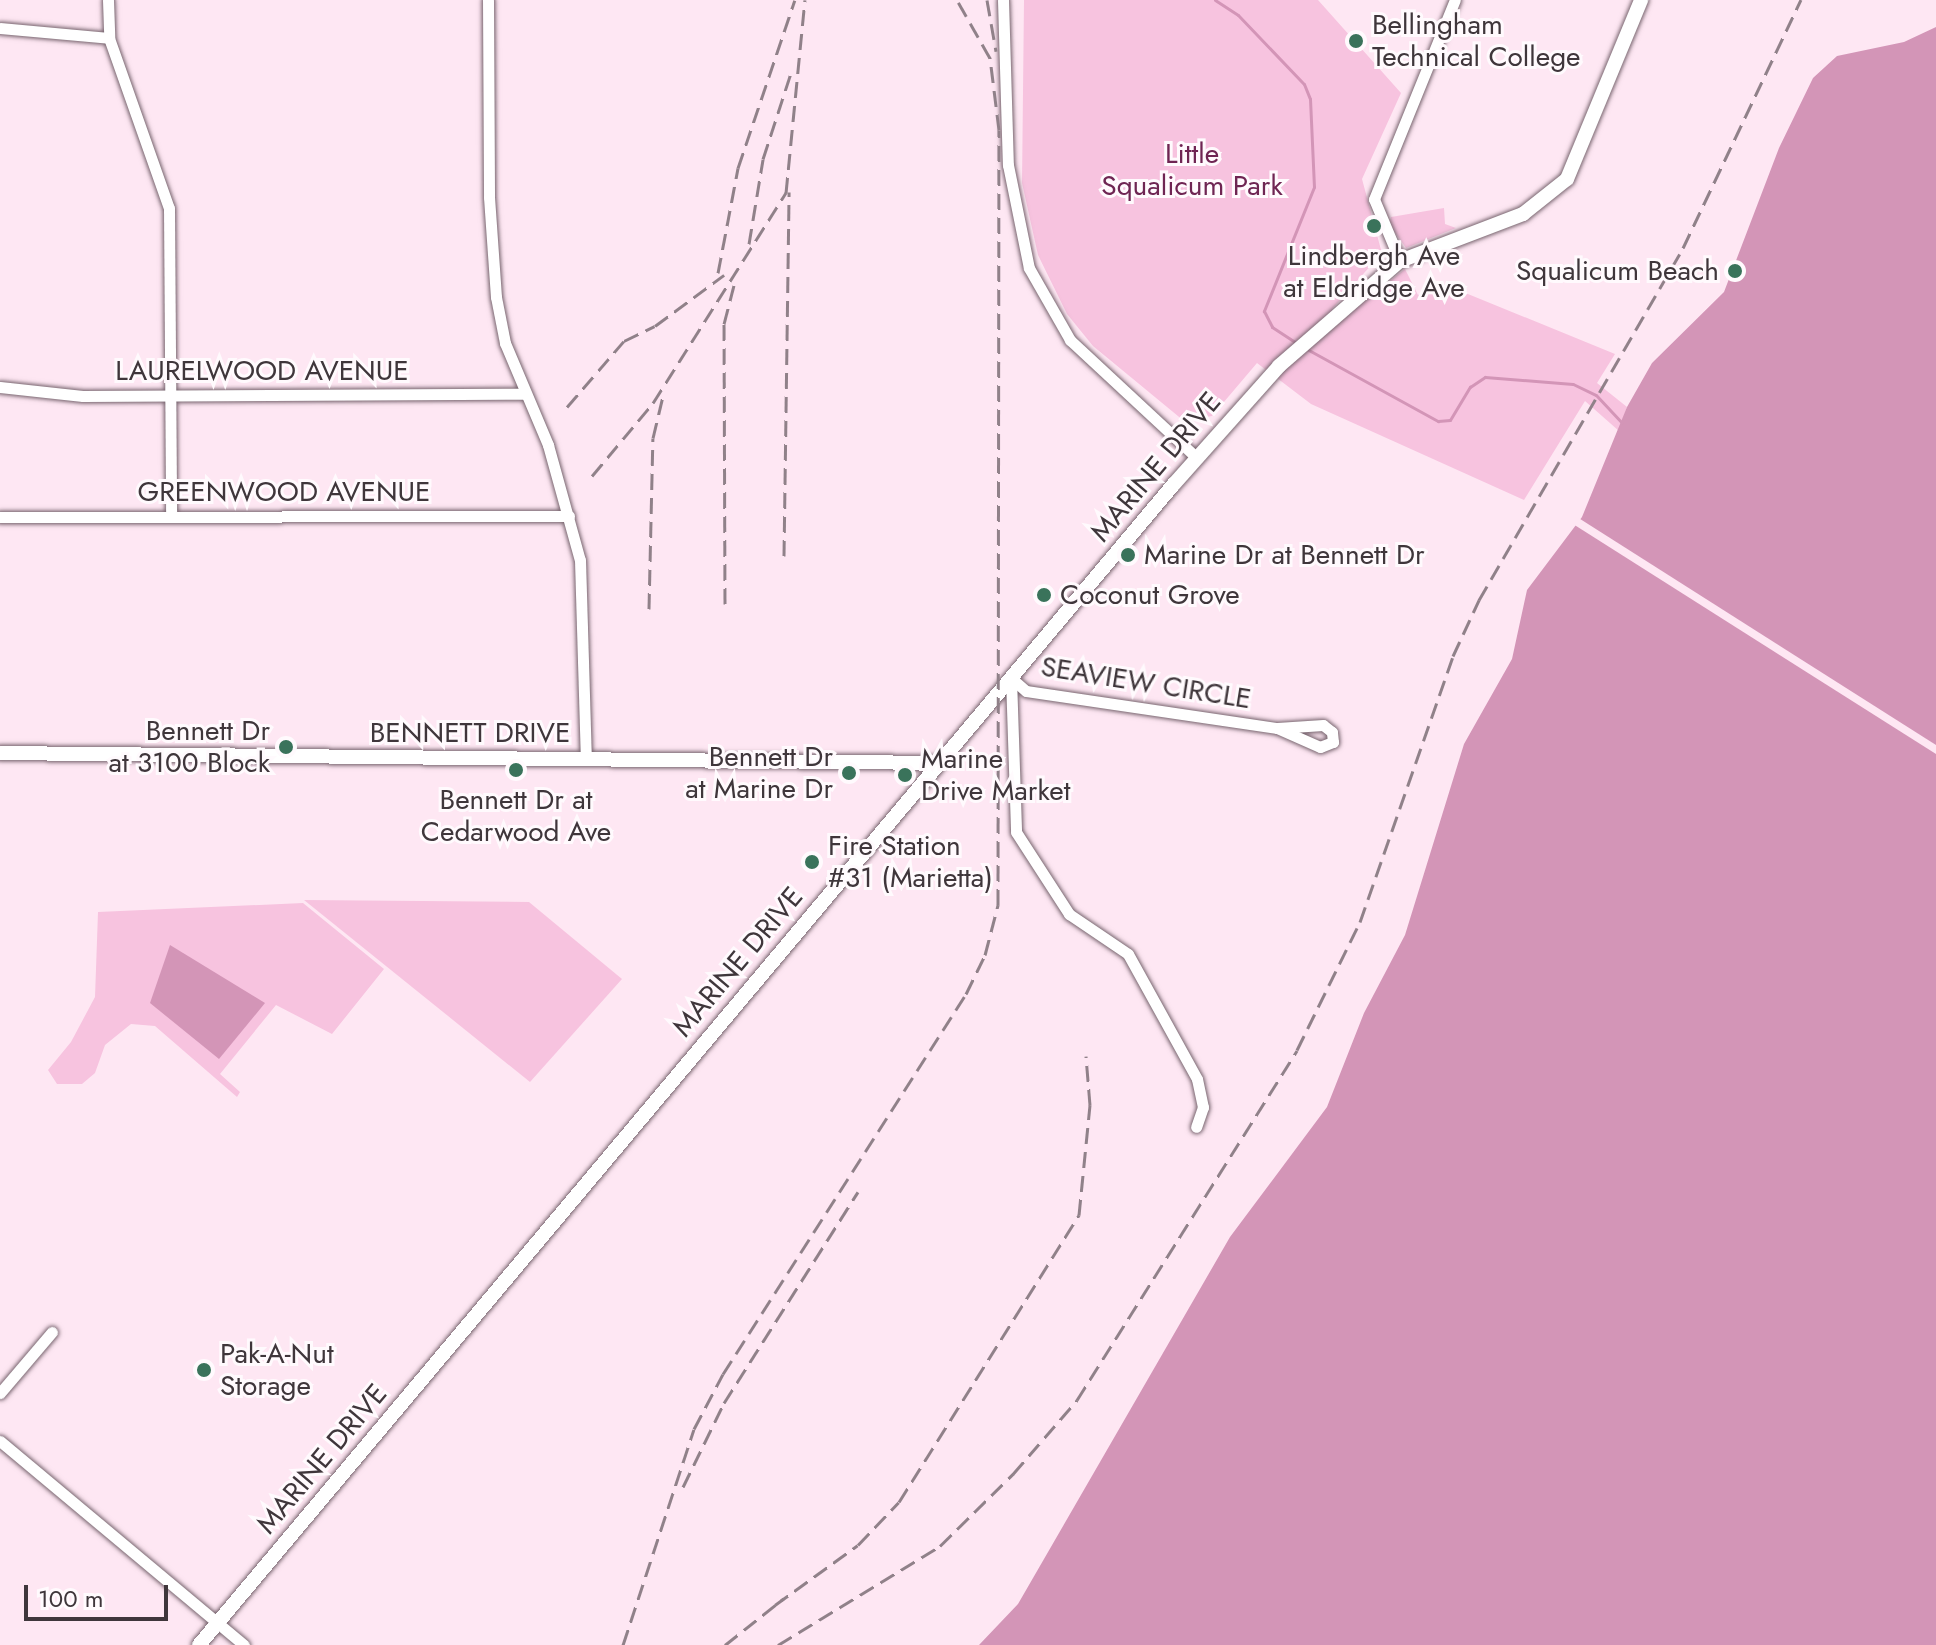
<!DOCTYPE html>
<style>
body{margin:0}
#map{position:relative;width:1936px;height:1645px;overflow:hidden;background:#fee7f3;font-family:Jost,sans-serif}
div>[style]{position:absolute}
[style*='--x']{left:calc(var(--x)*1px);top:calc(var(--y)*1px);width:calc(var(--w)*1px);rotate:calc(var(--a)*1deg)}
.green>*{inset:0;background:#f7c3df}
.water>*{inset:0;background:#d395b7}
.pier>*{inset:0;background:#fee7f3}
.stream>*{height:3px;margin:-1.5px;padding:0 1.5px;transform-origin:1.5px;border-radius:1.5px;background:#d395b7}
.roads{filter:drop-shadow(0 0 2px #78656f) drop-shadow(0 0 2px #78656f)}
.minor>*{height:11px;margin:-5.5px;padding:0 5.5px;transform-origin:5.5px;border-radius:5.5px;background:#fff}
.major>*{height:14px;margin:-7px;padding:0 7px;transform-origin:7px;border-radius:7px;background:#fff}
.rail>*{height:3px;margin-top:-1.5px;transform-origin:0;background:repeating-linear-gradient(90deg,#908189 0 16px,transparent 0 24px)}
.dots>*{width:22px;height:22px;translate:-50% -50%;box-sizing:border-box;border:4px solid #fffafd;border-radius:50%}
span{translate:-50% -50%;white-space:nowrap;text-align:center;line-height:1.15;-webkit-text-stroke:6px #fffafd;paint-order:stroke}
.poi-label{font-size:28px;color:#3f363b}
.left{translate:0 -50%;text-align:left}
.right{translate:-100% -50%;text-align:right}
.park-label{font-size:28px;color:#6f2553}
.street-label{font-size:28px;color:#3f363b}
.scale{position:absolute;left:24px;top:1585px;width:144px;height:36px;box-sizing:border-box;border:4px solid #3f363b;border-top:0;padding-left:10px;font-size:24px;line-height:28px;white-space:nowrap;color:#3f363b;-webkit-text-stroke:6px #fffafd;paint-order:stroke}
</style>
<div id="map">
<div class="green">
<div style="clip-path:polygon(1024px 0,1318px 0,1401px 93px,1362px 179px,1384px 261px,1373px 263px,1332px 309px,1341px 320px,1405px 269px,1418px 295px,1441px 283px,1615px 354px,1597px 383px,1627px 407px,1619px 431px,1585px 401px,1524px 500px,1311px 404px,1257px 363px,1212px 416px,1184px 421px,1093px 346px,1067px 314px,1038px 255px,1022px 183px)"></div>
<div style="clip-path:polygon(1444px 208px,1445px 224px,1456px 228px,1406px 248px,1389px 224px,1391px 217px)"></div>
<div style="clip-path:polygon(304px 900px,529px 902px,622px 979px,530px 1082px)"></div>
<div style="clip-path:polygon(303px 903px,384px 969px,332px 1034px,276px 1005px,220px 1074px,240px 1092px,237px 1097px,155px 1026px,131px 1024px,105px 1045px,95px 1073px,82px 1084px,57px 1084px,48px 1070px,71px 1042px,95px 997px,98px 912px)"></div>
</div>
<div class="water">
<div style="clip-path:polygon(1936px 27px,1936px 1645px,979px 1645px,1018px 1604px,1230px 1237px,1327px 1107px,1364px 1013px,1405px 935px,1464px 744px,1512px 659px,1527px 590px,1582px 517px,1627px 407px,1652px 363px,1724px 292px,1779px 148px,1813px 78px,1837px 56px,1904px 42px)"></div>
<div style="clip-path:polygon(170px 945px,265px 1003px,219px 1059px,150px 1003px)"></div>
</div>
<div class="pier">
<div style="clip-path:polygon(1577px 517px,1936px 745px,1936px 754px,1573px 524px)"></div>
</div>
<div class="stream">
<div style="--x:1215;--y:0;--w:27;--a:33"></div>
<div style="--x:1238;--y:15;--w:95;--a:46.3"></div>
<div style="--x:1304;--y:84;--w:16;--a:68"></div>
<div style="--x:1310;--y:99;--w:88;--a:87.4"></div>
<div style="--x:1314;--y:187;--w:134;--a:112"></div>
<div style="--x:1264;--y:311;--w:18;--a:63"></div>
<div style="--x:1272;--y:327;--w:31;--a:33"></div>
<div style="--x:1305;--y:348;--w:152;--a:28.8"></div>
<div style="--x:1438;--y:421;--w:12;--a:-5"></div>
<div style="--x:1450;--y:420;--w:39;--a:-59"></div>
<div style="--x:1470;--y:387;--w:18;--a:-34"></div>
<div style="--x:1485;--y:377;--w:88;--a:4.5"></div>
<div style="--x:1573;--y:384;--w:25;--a:26"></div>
<div style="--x:1596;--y:395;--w:38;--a:47"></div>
</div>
<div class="roads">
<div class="minor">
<div style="--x:108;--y:0;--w:38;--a:88"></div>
<div style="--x:109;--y:38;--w:180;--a:70.6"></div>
<div style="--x:169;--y:208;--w:308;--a:89.6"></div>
<div style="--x:488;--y:0;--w:197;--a:89.7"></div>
<div style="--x:489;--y:197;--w:100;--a:86"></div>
<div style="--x:496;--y:297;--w:47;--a:78.9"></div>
<div style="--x:505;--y:343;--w:111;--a:67.1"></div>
<div style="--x:548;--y:445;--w:119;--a:74.5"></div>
<div style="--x:580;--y:560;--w:199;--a:88.3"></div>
<div style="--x:1003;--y:0;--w:165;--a:88.3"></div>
<div style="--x:1008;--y:165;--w:105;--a:78.5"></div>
<div style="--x:1029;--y:268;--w:83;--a:60.3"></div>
<div style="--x:1070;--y:340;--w:173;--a:42.9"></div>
<div style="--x:0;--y:28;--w:109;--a:5.2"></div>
<div style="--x:1400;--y:261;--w:67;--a:-112.8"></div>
<div style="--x:1374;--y:199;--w:215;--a:-67.9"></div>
<div style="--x:0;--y:387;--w:83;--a:6.2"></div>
<div style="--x:83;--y:396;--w:441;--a:-0.3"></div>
<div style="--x:0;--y:517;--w:569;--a:-0.1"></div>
<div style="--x:1011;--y:678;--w:154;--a:88.1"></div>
<div style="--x:1016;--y:832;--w:98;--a:57.1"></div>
<div style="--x:1069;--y:914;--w:71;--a:34.1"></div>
<div style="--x:1128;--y:954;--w:143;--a:61.1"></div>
<div style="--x:1197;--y:1079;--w:29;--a:78"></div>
<div style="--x:1203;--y:1107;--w:21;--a:109"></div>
<div style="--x:1011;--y:678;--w:20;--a:41"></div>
<div style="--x:1026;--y:691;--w:254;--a:8.4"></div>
<div style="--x:1277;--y:728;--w:47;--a:23.8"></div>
<div style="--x:1320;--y:747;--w:14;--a:-21"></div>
<div style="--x:1333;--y:742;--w:10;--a:-96"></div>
<div style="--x:1332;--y:732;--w:11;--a:-142"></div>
<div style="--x:1323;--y:725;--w:46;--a:176.3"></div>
<div style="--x:0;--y:1393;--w:80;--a:-49.6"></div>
<div style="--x:0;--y:1441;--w:318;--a:39.9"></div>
</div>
<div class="major">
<div style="--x:0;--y:753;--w:939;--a:0.61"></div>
<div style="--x:199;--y:1645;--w:1516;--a:-49.98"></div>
<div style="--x:1174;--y:484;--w:158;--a:-48.3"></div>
<div style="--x:1279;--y:366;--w:160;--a:-41"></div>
<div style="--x:1400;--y:261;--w:132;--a:-20.9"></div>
<div style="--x:1523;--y:214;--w:56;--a:-38.5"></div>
<div style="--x:1567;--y:179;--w:194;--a:-67.5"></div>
</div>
</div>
<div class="rail">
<div style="--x:987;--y:0;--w:52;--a:80"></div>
<div style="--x:749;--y:244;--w:86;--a:-80.6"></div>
<div style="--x:763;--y:159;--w:94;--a:-72"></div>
<div style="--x:718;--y:273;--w:107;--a:-79.2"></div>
<div style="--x:738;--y:168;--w:177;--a:-71.3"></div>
<div style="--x:567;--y:407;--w:87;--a:-49.2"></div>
<div style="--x:624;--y:341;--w:34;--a:-26"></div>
<div style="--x:655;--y:326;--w:86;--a:-36.5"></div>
<div style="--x:592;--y:476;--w:95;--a:-50.1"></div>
<div style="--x:653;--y:403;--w:249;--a:-57.7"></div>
<div style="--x:786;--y:193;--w:194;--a:-84.4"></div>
<div style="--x:784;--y:556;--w:364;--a:-89.2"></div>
<div style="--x:725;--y:604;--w:280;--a:-90.2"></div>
<div style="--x:724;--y:324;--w:40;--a:-75.6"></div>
<div style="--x:649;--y:609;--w:171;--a:-88.7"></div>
<div style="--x:653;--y:438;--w:43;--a:-76.6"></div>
<div style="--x:683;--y:1487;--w:93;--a:-64"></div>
<div style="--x:724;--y:1403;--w:250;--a:-57.6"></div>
<div style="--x:775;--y:1605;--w:102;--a:-35.9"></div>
<div style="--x:858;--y:1545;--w:59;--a:-46.4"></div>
<div style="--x:899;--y:1502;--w:339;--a:-57.9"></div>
<div style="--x:1079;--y:1215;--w:111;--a:-84.3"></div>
<div style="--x:1090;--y:1105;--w:49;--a:-94.7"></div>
<div style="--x:623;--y:1645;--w:227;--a:-71.8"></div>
<div style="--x:694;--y:1429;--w:62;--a:-62.2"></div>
<div style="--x:723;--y:1374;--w:451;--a:-57.4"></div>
<div style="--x:966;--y:994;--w:43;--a:-64"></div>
<div style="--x:985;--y:955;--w:52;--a:-75.4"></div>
<div style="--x:998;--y:905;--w:775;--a:-89.93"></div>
<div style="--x:999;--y:130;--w:73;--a:-97.1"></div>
<div style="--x:990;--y:58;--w:67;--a:-119.6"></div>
<div style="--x:725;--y:1645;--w:75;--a:-38.5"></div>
<div style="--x:778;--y:1645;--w:190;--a:-31.4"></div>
<div style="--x:940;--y:1546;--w:103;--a:-44.6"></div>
<div style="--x:1013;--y:1474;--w:98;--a:-49.1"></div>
<div style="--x:1077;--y:1400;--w:413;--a:-57.8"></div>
<div style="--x:1297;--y:1050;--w:143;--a:-63.8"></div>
<div style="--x:1360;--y:922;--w:282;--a:-70.7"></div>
<div style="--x:1453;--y:656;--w:62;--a:-65.1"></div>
<div style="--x:1479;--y:600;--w:407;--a:-59.9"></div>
<div style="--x:1683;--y:248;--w:275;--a:-64.6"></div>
</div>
<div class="dots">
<div style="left:1356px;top:41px;background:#3a735b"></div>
<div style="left:1374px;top:226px;background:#3a735b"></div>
<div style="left:1735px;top:271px;background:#3a735b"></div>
<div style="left:1128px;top:555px;background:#3a735b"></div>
<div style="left:1044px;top:595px;background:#3a735b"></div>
<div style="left:286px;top:747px;background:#3a735b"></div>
<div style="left:516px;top:770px;background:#3a735b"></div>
<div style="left:849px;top:773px;background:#3a735b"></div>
<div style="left:905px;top:775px;background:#3a735b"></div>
<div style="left:812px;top:862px;background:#3a735b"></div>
<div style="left:204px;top:1370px;background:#3a735b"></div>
</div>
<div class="poi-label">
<span class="left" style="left:1372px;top:41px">Bellingham<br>Technical College</span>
<span style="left:1374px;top:272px">Lindbergh Ave<br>at Eldridge Ave</span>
<span class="right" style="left:1719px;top:271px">Squalicum Beach</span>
<span class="left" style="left:1144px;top:555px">Marine Dr at Bennett Dr</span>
<span class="left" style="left:1060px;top:595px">Coconut Grove</span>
<span class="right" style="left:270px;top:747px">Bennett Dr<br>at 3100 Block</span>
<span class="right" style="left:833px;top:773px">Bennett Dr<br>at Marine Dr</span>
<span class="left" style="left:921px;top:775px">Marine<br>Drive Market</span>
<span style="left:516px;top:816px">Bennett Dr at<br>Cedarwood Ave</span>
<span class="left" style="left:828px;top:862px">Fire Station<br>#31 (Marietta)</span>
<span class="left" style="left:220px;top:1370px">Pak-A-Nut<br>Storage</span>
</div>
<div class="park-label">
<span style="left:1192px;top:170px">Little<br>Squalicum Park</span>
</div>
<div class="street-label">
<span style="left:262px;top:371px">LAURELWOOD AVENUE</span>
<span style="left:1156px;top:467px;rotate:-50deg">MARINE DRIVE</span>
<span style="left:284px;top:492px">GREENWOOD AVENUE</span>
<span style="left:1146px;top:683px;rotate:9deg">SEAVIEW CIRCLE</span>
<span style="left:470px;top:733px">BENNETT DRIVE</span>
<span style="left:738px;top:962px;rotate:-50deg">MARINE DRIVE</span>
<span style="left:322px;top:1459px;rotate:-50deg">MARINE DRIVE</span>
</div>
<div class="scale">100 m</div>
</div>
